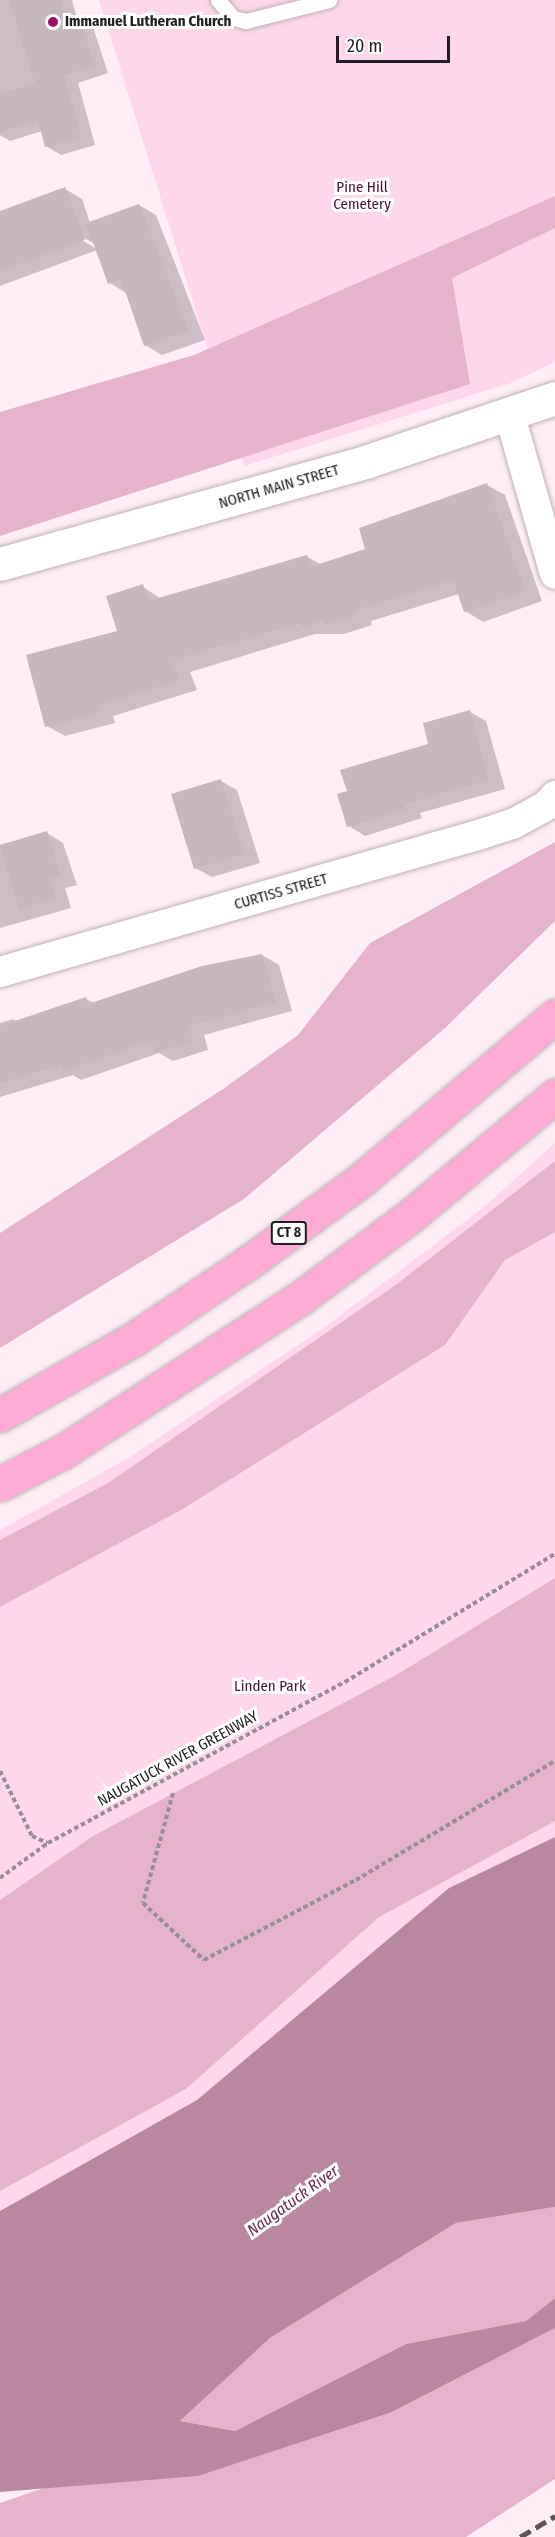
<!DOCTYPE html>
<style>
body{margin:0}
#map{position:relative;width:555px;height:2537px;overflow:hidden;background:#ffeef6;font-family:"Fira Sans Condensed",sans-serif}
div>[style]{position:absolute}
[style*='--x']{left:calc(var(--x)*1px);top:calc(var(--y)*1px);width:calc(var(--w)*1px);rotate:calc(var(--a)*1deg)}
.green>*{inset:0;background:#fed8ea}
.forest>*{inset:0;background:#e6b3cc}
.water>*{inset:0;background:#b988a0}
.shadow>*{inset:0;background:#0003}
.building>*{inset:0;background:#c7b7be}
.path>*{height:4px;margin-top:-2px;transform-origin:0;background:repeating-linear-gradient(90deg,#998e93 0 4.5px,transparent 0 7.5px)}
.roads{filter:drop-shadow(0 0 2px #c0b0b7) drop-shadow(0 0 2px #c0b0b7)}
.lane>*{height:15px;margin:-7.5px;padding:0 7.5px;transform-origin:7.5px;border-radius:7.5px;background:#fff}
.street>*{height:30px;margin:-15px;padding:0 15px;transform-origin:15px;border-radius:15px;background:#fff}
.secondary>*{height:33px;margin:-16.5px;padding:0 16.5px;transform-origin:16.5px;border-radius:16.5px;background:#fff}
.highway>*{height:33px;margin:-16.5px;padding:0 16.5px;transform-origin:16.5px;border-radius:16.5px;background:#feacd6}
.rail>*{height:4.5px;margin-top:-2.25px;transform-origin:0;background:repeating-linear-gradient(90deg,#5d5559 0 12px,transparent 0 18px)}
.dots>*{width:16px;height:16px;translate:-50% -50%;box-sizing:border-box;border:3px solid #fff;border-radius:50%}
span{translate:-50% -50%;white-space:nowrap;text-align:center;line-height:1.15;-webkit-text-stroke:6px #fff;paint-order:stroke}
.shield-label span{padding:2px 4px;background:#fff;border:2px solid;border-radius:4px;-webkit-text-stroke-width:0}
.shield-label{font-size:14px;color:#221d1f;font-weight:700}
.poi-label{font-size:15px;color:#221d1f;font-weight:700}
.left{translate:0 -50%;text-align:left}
.park-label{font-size:15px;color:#4c1135}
.street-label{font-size:15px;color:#221d1f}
.water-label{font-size:16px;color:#66294b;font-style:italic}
.scale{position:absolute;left:336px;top:36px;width:114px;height:27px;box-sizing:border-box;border:3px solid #221d1f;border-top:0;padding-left:8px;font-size:18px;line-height:21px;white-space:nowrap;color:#221d1f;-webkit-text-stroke:4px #fff;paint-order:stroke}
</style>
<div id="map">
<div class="green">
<div style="clip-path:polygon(99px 0,555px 0,555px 362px,511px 383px,244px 466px)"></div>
<div style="clip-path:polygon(555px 1143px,555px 1837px,449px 1888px,197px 2100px,0 2211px,0 1530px,130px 1457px,322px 1329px,484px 1207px)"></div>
</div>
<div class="forest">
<div style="clip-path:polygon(555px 196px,555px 228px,452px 278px,470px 384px,0 536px,0 412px,194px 355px)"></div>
<div style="clip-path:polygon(555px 842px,555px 921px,445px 1028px,244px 1199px,0 1348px,0 1233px,223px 1089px,298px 1035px,370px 943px)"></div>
<div style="clip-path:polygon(555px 1161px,555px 1232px,505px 1260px,445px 1345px,181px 1510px,0 1607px,0 1540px,108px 1483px,397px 1284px)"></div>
<div style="clip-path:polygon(555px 1578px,555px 1821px,379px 1917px,186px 2089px,0 2191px,0 1900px,93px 1836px,396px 1675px)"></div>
<div style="clip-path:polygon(555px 2207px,555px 2298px,526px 2321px,406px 2344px,235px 2431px,180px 2421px,270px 2338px,456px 2223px)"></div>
<div style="clip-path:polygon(555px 2328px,555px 2479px,466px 2537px,0 2537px,0 2503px,113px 2464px,392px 2412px)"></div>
</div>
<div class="water">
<div style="clip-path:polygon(555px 1837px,555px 2207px,456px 2223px,270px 2338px,180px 2421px,235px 2431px,406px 2344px,526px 2321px,555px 2298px,555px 2328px,392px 2412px,198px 2476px,0 2492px,0 2211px,197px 2100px,449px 1888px)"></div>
</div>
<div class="shadow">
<div style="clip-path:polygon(0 0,72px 0,77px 19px,93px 27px,108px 73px,78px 83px,95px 145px,61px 155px,46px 146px,42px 131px,10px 141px,0 135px)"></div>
<div style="clip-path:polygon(evenodd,65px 189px,82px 199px,90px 223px,139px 205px,156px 215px,205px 340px,162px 355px,145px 345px,126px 293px,110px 283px,97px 250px,0 286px,0 213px,65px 189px,79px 235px,95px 244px,95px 248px,77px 237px,79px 235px)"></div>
<div style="clip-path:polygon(487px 485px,505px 495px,542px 601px,483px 622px,465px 611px,459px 594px,371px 621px,372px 625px,344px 634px,315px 634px,190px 672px,197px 690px,113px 716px,115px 723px,65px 736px,47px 726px,119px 632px,142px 586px,161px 599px,306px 556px,322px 565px,367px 550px)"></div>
<div style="clip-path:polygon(470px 712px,486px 721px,505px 789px,420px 813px,422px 818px,365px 836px,349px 826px,349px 792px,430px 745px)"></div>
<div style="clip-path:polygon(221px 781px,237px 790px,260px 863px,212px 877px,195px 868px)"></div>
<div style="clip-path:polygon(47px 833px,63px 843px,77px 885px,65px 888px,71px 908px,0 928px,0 845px)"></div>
<div style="clip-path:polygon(262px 955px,279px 965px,292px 1011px,204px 1035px,208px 1050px,173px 1061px,159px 1053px,81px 1080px,73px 1075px,0 1097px,0 1023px,13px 1019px,18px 1022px,86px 999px,94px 1003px)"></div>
</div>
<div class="building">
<div style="clip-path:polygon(9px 0,60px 0,67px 21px,79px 17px,94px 65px,64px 75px,81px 137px,45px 147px,38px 120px,0 132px,0 94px,35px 83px)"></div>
<div style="clip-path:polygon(65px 187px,85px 240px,0 271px,0 211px)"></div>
<div style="clip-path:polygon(139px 204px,189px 331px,144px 346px,121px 279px,108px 284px,86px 223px)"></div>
<div style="clip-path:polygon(487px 483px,525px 591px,464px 612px,453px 580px,354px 611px,355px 615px,325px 625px,323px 620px,302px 627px,300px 623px,186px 656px,173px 662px,179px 680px,96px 706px,98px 713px,45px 727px,26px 655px,117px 631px,106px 596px,143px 584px,148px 601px,307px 555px,310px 567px,365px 549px,359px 528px)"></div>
<div style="clip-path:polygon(470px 710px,489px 780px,404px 804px,406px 809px,347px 827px,337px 794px,347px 791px,340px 770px,428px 744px,423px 723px)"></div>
<div style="clip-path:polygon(221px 779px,244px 854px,194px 869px,171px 794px)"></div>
<div style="clip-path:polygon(47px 831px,61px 876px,50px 879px,55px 898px,19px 909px,0 845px)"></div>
<div style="clip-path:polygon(262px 954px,276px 1002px,188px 1026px,193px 1041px,156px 1053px,151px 1040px,64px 1071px,61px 1065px,0 1083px,0 1026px,86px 997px,88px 1004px,202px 966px)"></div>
</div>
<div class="path">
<div style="--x:0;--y:1771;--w:72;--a:63.8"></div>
<div style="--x:32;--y:1836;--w:17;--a:25"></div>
<div style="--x:173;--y:1793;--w:114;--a:105.3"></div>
<div style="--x:143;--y:1903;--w:83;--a:43.1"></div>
<div style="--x:204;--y:1960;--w:172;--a:-27.8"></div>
<div style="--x:356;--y:1880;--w:232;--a:-30.9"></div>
<div style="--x:0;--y:1878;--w:59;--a:-36.1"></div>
<div style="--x:48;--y:1843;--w:338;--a:-28.5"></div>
<div style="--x:345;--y:1682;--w:246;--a:-31.4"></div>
</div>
<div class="roads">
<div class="lane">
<div style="--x:218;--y:0;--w:23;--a:50"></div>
<div style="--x:233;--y:18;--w:13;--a:13"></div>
<div style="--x:246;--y:21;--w:86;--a:-14.2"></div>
</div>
<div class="street">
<div style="--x:510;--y:416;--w:164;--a:74.1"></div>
<div style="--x:0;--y:972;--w:494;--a:-16"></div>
<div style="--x:475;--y:836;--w:40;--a:-18"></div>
<div style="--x:513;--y:824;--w:39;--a:-29"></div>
<div style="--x:547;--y:805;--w:12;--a:-48"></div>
</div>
<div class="secondary">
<div style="--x:0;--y:564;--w:382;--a:-15.6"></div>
<div style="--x:368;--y:461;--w:197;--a:-18.6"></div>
</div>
<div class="highway">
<div style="--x:0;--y:1415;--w:152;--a:-29.6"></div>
<div style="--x:132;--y:1340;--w:141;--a:-33.7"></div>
<div style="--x:249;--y:1262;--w:139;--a:-36.2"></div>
<div style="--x:361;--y:1180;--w:254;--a:-40.2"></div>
<div style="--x:0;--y:1484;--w:72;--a:-27.3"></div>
<div style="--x:64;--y:1451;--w:280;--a:-32.9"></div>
<div style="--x:299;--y:1299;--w:137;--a:-36.7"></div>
<div style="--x:409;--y:1217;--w:190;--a:-39.7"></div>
</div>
</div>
<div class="rail">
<div style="--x:520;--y:2537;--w:41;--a:-31"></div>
</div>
<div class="dots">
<div style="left:53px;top:22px;background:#971268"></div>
</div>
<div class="shield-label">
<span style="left:289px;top:1233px">CT 8</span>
</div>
<div class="poi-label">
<span class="left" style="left:65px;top:22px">Immanuel Lutheran Church</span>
</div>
<div class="park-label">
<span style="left:362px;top:196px">Pine Hill<br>Cemetery</span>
<span style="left:270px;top:1687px">Linden Park</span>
</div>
<div class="street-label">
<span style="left:279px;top:487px;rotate:-16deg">NORTH MAIN STREET</span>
<span style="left:281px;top:892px;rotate:-16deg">CURTISS STREET</span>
<span style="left:178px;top:1759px;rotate:-29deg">NAUGATUCK RIVER GREENWAY</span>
</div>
<div class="water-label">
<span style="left:293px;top:2201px;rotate:-36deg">Naugatuck River</span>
</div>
<div class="scale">20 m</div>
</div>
